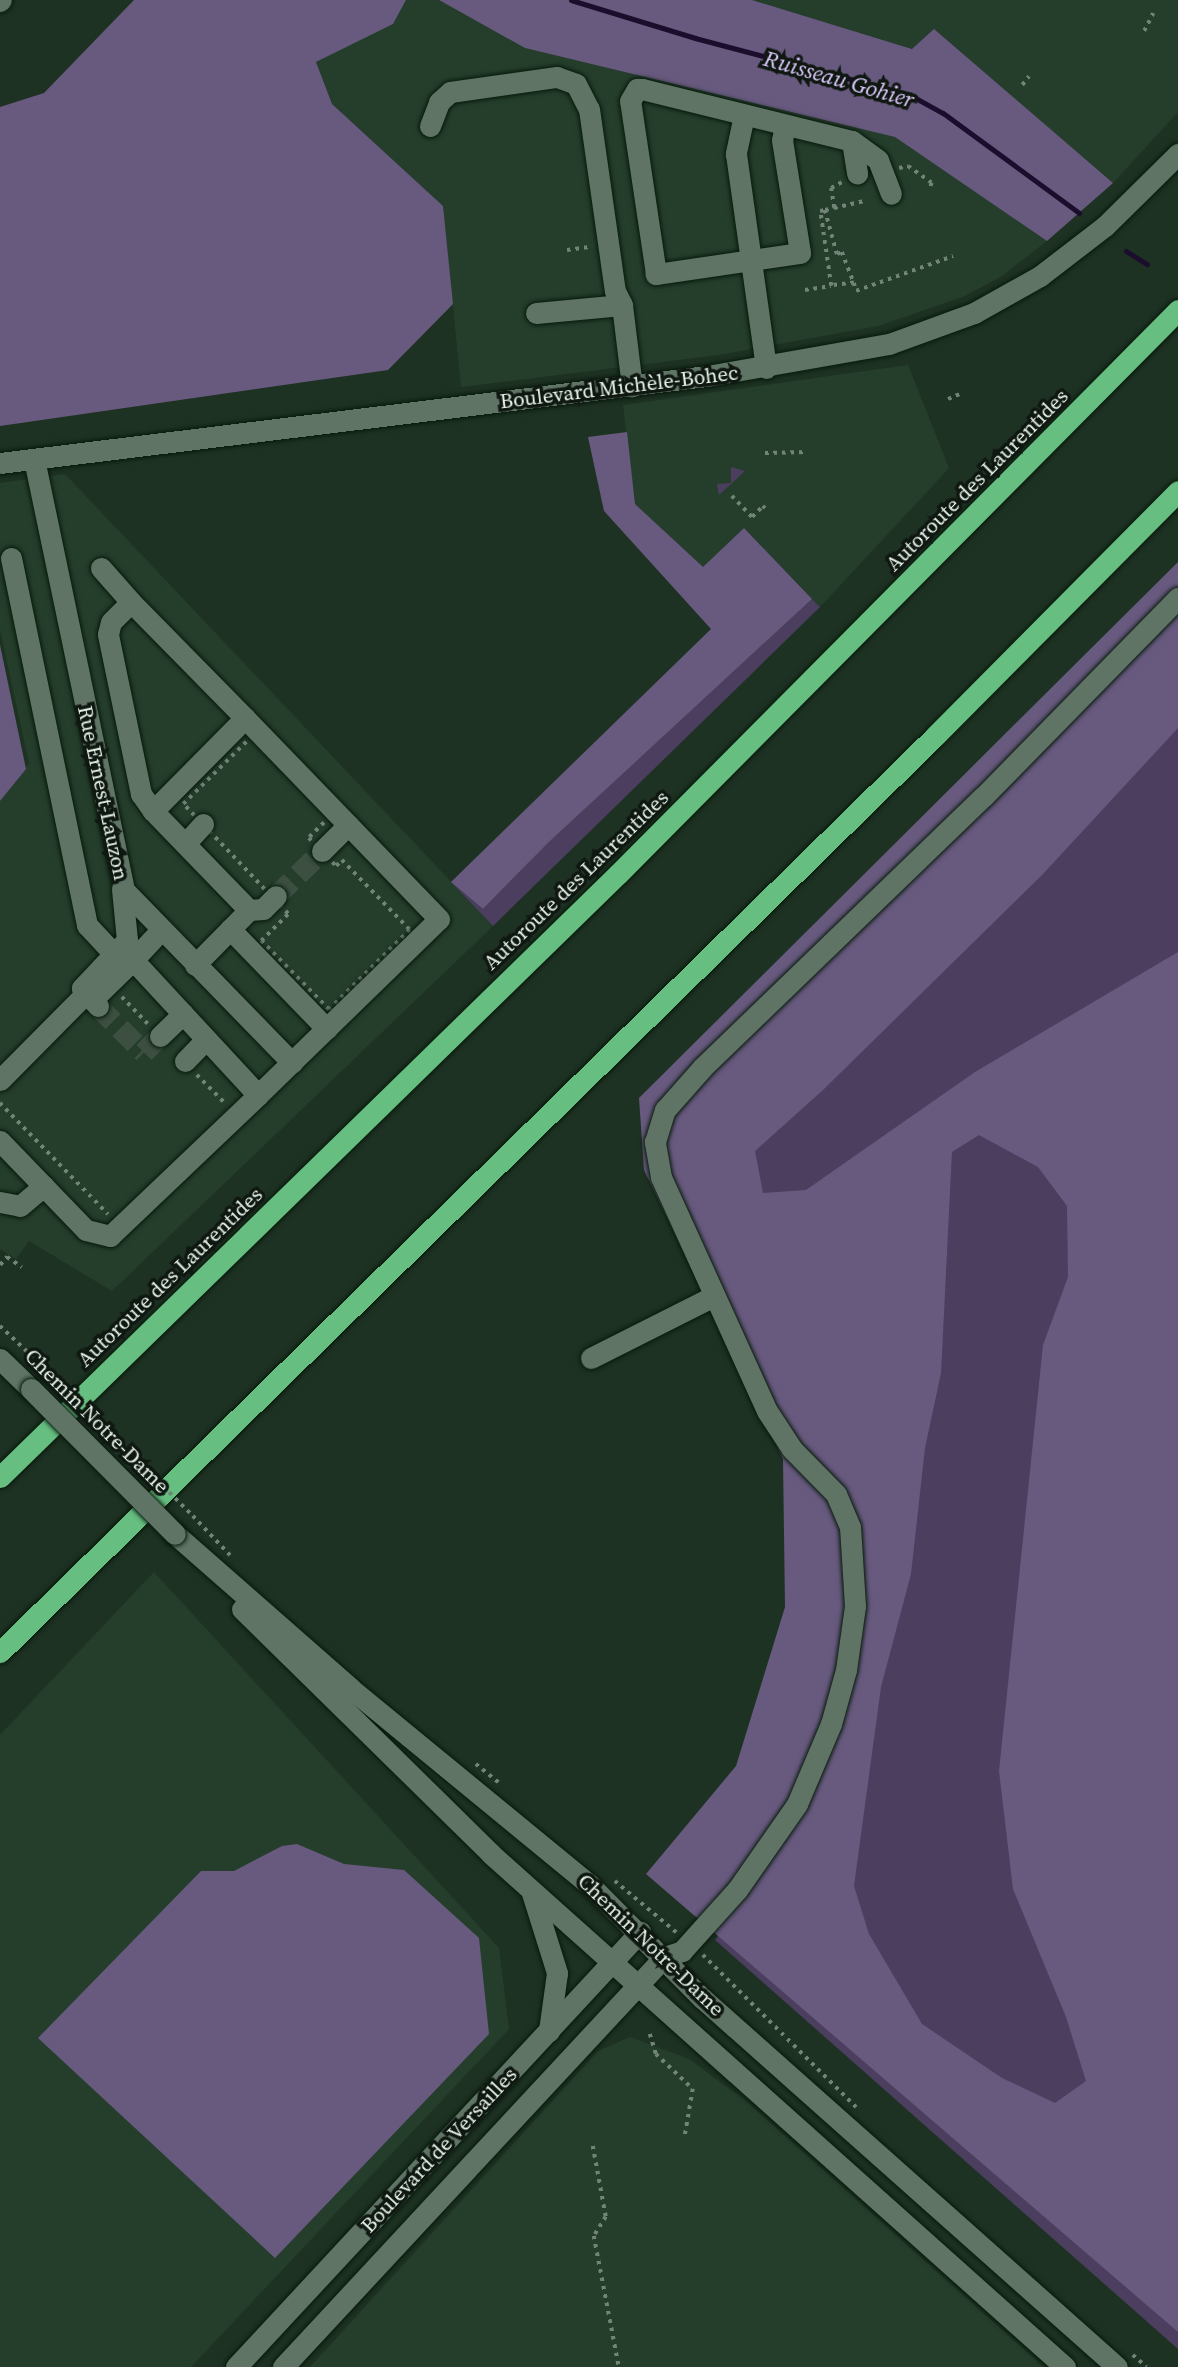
<!DOCTYPE html>
<meta charset="utf-8">
<style>
body{margin:0}
#map{position:relative;width:1178px;height:2367px;overflow:hidden;background:#1e3223;font-family:"Source Serif 4",serif}
div>[style]{position:absolute}
[style*='--x']{left:calc(var(--x)*1px);top:calc(var(--y)*1px);width:calc(var(--w)*1px);rotate:calc(var(--a)*1deg)}
.built>*{inset:0;background:#253e2c}
.green>*{inset:0;background:#4b3e5f}
.forest>*{inset:0;background:#685a7f}
.stream>*{height:5px;margin:-2.5px;padding:0 2.5px;transform-origin:2.5px;border-radius:2.5px;background:#1b0d2c}
.minor-tunnel>*{height:21px;margin-top:-10.5px;transform-origin:0;background:repeating-linear-gradient(90deg,#3c4f41 0 21px,transparent 0 31px)}
.path>*{height:3.5px;margin-top:-1.75px;transform-origin:0;background:repeating-linear-gradient(90deg,#728377 0 3.5px,transparent 0 8.5px)}
.roads{filter:drop-shadow(0 0 2px #07190c) drop-shadow(0 0 2px #07190c)}
.minor>*{height:21px;margin:-10.5px;padding:0 10.5px;transform-origin:10.5px;border-radius:10.5px;background:#5f7464}
.highway>*{height:21px;margin:-10.5px;padding:0 10.5px;transform-origin:10.5px;border-radius:10.5px;background:#66be80}
.path-bridge>*{height:3.5px;margin-top:-1.75px;transform-origin:0;background:repeating-linear-gradient(90deg,#728377 0 3.5px,transparent 0 8.5px)}
.bridges{filter:drop-shadow(0 0 2px #07190c) drop-shadow(0 0 2px #07190c)}
.minor-bridge>*{height:21px;margin:-10.5px;padding:0 10.5px;transform-origin:10.5px;border-radius:10.5px;background:#5f7464}
span{translate:-50% -50%;white-space:nowrap;text-align:center;line-height:1.15;-webkit-text-stroke:7px #0f1711;paint-order:stroke}
.street-label{font-size:21px;color:#e7f4ea}
.water-label{font-size:23px;color:#dfcbff;font-style:italic}
</style>
<div id="map">
<div class="built">
<div style="clip-path:polygon(406px 0,439px 0,525px 48px,895px 137px,1047px 241px,1002px 276px,965px 296px,878px 326px,718px 355px,461px 387px,443px 206px,332px 104px,316px 62px,393px 24px)"></div>
<div style="clip-path:polygon(752px 0,1178px 0,1178px 112px,1113px 183px,934px 29px,913px 49px)"></div>
<div style="clip-path:polygon(908px 365px,949px 468px,820px 607px,744px 528px,703px 568px,635px 504px,623px 405px)"></div>
<div style="clip-path:polygon(65px 474px,493px 926px,112px 1291px,29px 1241px,16px 1259px,0 1249px,0 801px,29px 763px,0 630px,0 483px)"></div>
<div style="clip-path:polygon(154px 1572px,499px 1948px,509px 2029px,191px 2367px,0 2367px,0 1735px)"></div>
<div style="clip-path:polygon(630px 2037px,689px 2059px,746px 2101px,1044px 2367px,310px 2367px,598px 2051px)"></div>
</div>
<div class="green">
<div style="clip-path:polygon(731px 467px,745px 471px,719px 495px,717px 484px,731px 483px)"></div>
<div style="clip-path:polygon(1178px 590px,1178px 2349px,715px 1940px,780px 1857px,854px 1567px,704px 1078px)"></div>
<div style="clip-path:polygon(812px 599px,820px 607px,493px 926px,451px 882px,483px 909px,549px 842px)"></div>
</div>
<div class="forest">
<div style="clip-path:polygon(134px 0,406px 0,393px 24px,316px 62px,332px 104px,443px 206px,453px 304px,388px 370px,0 426px,0 107px,44px 93px)"></div>
<div style="clip-path:polygon(439px 0,752px 0,912px 49px,934px 29px,1113px 183px,1047px 241px,895px 137px,525px 48px)"></div>
<div style="clip-path:polygon(627px 432px,635px 504px,703px 567px,744px 528px,812px 599px,549px 842px,483px 909px,451px 882px,711px 629px,604px 511px,588px 437px)"></div>
<div style="clip-path:polygon(evenodd,1178px 562px,1178px 728px,1043px 874px,823px 1090px,755px 1151px,763px 1193px,806px 1190px,975px 1072px,1178px 952px,1178px 2332px,646px 1874px,736px 1766px,785px 1607px,783px 1459px,644px 1170px,639px 1098px,1178px 562px,979px 1135px,1038px 1167px,1067px 1206px,1068px 1277px,1043px 1345px,999px 1771px,1013px 1889px,1066px 2017px,1086px 2081px,1055px 2103px,1002px 2078px,922px 2024px,869px 1934px,854px 1886px,881px 1687px,911px 1574px,925px 1448px,941px 1373px,952px 1152px,979px 1135px)"></div>
<div style="clip-path:polygon(0 645px,26px 769px,0 801px)"></div>
<div style="clip-path:polygon(297px 1844px,344px 1864px,404px 1870px,479px 1938px,489px 2034px,275px 2258px,38px 2038px,201px 1871px,234px 1871px,282px 1846px)"></div>
</div>
<div class="stream">
<div style="--x:571;--y:0;--w:130;--a:17"></div>
<div style="--x:695;--y:38;--w:222;--a:14.8"></div>
<div style="--x:910;--y:95;--w:38;--a:29"></div>
<div style="--x:943;--y:113;--w:169;--a:36.3"></div>
<div style="--x:1126;--y:251;--w:25;--a:32"></div>
</div>
<div class="minor-tunnel">
<div style="--x:276;--y:896;--w:64;--a:-44.4"></div>
<div style="--x:98;--y:1006;--w:65;--a:45"></div>
<div style="--x:144;--y:1052;--w:23;--a:-45"></div>
</div>
<div class="path">
<div style="--x:1144;--y:31;--w:20;--a:-63"></div>
<div style="--x:1022;--y:85;--w:11;--a:-52"></div>
<div style="--x:899;--y:168;--w:9;--a:-13"></div>
<div style="--x:908;--y:166;--w:29;--a:35"></div>
<div style="--x:932;--y:183;--w:5;--a:112"></div>
<div style="--x:834;--y:208;--w:20;--a:-99"></div>
<div style="--x:831;--y:188;--w:13;--a:-29"></div>
<div style="--x:825;--y:210;--w:46;--a:74.7"></div>
<div style="--x:837;--y:254;--w:5;--a:-22"></div>
<div style="--x:842;--y:252;--w:33;--a:69"></div>
<div style="--x:854;--y:283;--w:23;--a:173"></div>
<div style="--x:831;--y:286;--w:76;--a:-98.3"></div>
<div style="--x:820;--y:211;--w:5;--a:-11"></div>
<div style="--x:825;--y:210;--w:9;--a:-13"></div>
<div style="--x:834;--y:208;--w:32;--a:-13"></div>
<div style="--x:567;--y:250;--w:22;--a:-8"></div>
<div style="--x:854;--y:283;--w:8;--a:76"></div>
<div style="--x:856;--y:291;--w:103;--a:-19.8"></div>
<div style="--x:805;--y:290;--w:26;--a:-9"></div>
<div style="--x:948;--y:399;--w:13;--a:-23"></div>
<div style="--x:765;--y:453;--w:42;--a:-1.4"></div>
<div style="--x:732;--y:496;--w:29;--a:46"></div>
<div style="--x:752;--y:517;--w:16;--a:-45"></div>
<div style="--x:763;--y:506;--w:3;--a:45"></div>
<div style="--x:251;--y:737;--w:112;--a:45.4"></div>
<div style="--x:330;--y:817;--w:30;--a:135"></div>
<div style="--x:309;--y:838;--w:39;--a:46"></div>
<div style="--x:336;--y:866;--w:8;--a:-45"></div>
<div style="--x:342;--y:860;--w:98;--a:45.8"></div>
<div style="--x:410;--y:930;--w:114;--a:135.4"></div>
<div style="--x:329;--y:1010;--w:97;--a:-134.6"></div>
<div style="--x:261;--y:941;--w:38;--a:-45"></div>
<div style="--x:288;--y:914;--w:152;--a:-133.7"></div>
<div style="--x:183;--y:804;--w:95;--a:-44.6"></div>
<div style="--x:122;--y:997;--w:37;--a:46"></div>
<div style="--x:197;--y:1075;--w:38;--a:45"></div>
<div style="--x:0;--y:1103;--w:155;--a:45.8"></div>
<div style="--x:0;--y:1265;--w:11;--a:-49"></div>
<div style="--x:7;--y:1257;--w:18;--a:34"></div>
<div style="--x:0;--y:1326;--w:67;--a:43.2"></div>
<div style="--x:193;--y:1516;--w:54;--a:46.5"></div>
<div style="--x:476;--y:1764;--w:33;--a:39"></div>
<div style="--x:615;--y:1881;--w:80;--a:39.9"></div>
<div style="--x:703;--y:1955;--w:216;--a:44.8"></div>
<div style="--x:650;--y:2034;--w:21;--a:73"></div>
<div style="--x:656;--y:2054;--w:51;--a:43.4"></div>
<div style="--x:693;--y:2089;--w:48;--a:99.7"></div>
<div style="--x:593;--y:2146;--w:72;--a:79.6"></div>
<div style="--x:606;--y:2217;--w:22;--a:122"></div>
<div style="--x:594;--y:2236;--w:133;--a:79.2"></div>
<div style="--x:1133;--y:2355;--w:18;--a:41"></div>
</div>
<div class="roads">
<div class="minor">
<div style="--x:0;--y:1;--w:1;--a:-45"></div>
<div style="--x:744;--y:115;--w:40;--a:102"></div>
<div style="--x:736;--y:154;--w:216;--a:82"></div>
<div style="--x:785;--y:125;--w:15;--a:101"></div>
<div style="--x:782;--y:140;--w:114;--a:80.9"></div>
<div style="--x:800;--y:253;--w:146;--a:171.7"></div>
<div style="--x:656;--y:274;--w:175;--a:-98.5"></div>
<div style="--x:630;--y:101;--w:14;--a:-60"></div>
<div style="--x:637;--y:89;--w:5;--a:0"></div>
<div style="--x:642;--y:89;--w:216;--a:13.9"></div>
<div style="--x:852;--y:141;--w:33;--a:81"></div>
<div style="--x:430;--y:126;--w:26;--a:-69"></div>
<div style="--x:439;--y:102;--w:15;--a:-42"></div>
<div style="--x:450;--y:92;--w:108;--a:-8"></div>
<div style="--x:557;--y:77;--w:20;--a:20"></div>
<div style="--x:576;--y:84;--w:28;--a:63"></div>
<div style="--x:589;--y:109;--w:184;--a:81.9"></div>
<div style="--x:615;--y:291;--w:16;--a:63"></div>
<div style="--x:852;--y:141;--w:32;--a:36"></div>
<div style="--x:878;--y:160;--w:36;--a:69"></div>
<div style="--x:536;--y:313;--w:86;--a:-5.3"></div>
<div style="--x:622;--y:305;--w:82;--a:83"></div>
<div style="--x:34;--y:459;--w:440;--a:78.2"></div>
<div style="--x:124;--y:890;--w:241;--a:45.8"></div>
<div style="--x:0;--y:463;--w:712;--a:-7.02"></div>
<div style="--x:707;--y:376;--w:185;--a:-10"></div>
<div style="--x:889;--y:344;--w:90;--a:-20"></div>
<div style="--x:974;--y:313;--w:76;--a:-29.3"></div>
<div style="--x:1040;--y:276;--w:82;--a:-37.6"></div>
<div style="--x:1105;--y:226;--w:103;--a:-44.6"></div>
<div style="--x:11;--y:558;--w:375;--a:78.3"></div>
<div style="--x:87;--y:925;--w:57;--a:47.1"></div>
<div style="--x:101;--y:568;--w:45;--a:48.6"></div>
<div style="--x:153;--y:811;--w:21;--a:-125"></div>
<div style="--x:141;--y:794;--w:163;--a:-101.7"></div>
<div style="--x:108;--y:634;--w:12;--a:-76"></div>
<div style="--x:111;--y:622;--w:28;--a:-45"></div>
<div style="--x:131;--y:602;--w:163;--a:45.5"></div>
<div style="--x:245;--y:718;--w:131;--a:134.7"></div>
<div style="--x:153;--y:811;--w:138;--a:45.9"></div>
<div style="--x:249;--y:910;--w:77;--a:134.5"></div>
<div style="--x:185;--y:844;--w:27;--a:-48"></div>
<div style="--x:322;--y:851;--w:37;--a:-45"></div>
<div style="--x:249;--y:910;--w:14;--a:-4"></div>
<div style="--x:263;--y:909;--w:18;--a:-45"></div>
<div style="--x:230;--y:929;--w:139;--a:45.9"></div>
<div style="--x:161;--y:930;--w:41;--a:133"></div>
<div style="--x:133;--y:960;--w:184;--a:47.2"></div>
<div style="--x:258;--y:1095;--w:252;--a:-44.2"></div>
<div style="--x:439;--y:919;--w:279;--a:-134"></div>
<div style="--x:92;--y:1000;--w:57;--a:-44.3"></div>
<div style="--x:98;--y:1006;--w:24;--a:-132"></div>
<div style="--x:82;--y:988;--w:66;--a:-46.8"></div>
<div style="--x:127;--y:940;--w:51;--a:-95.6"></div>
<div style="--x:160;--y:1036;--w:32;--a:-44"></div>
<div style="--x:185;--y:1061;--w:30;--a:-46"></div>
<div style="--x:0;--y:1080;--w:122;--a:-45.3"></div>
<div style="--x:0;--y:1141;--w:124;--a:46"></div>
<div style="--x:86;--y:1230;--w:25;--a:14"></div>
<div style="--x:110;--y:1236;--w:204;--a:-43.6"></div>
<div style="--x:0;--y:1202;--w:20;--a:11"></div>
<div style="--x:20;--y:1206;--w:31;--a:-40"></div>
<div style="--x:591;--y:1358;--w:138;--a:-26.8"></div>
<div style="--x:0;--y:1359;--w:43;--a:44.1"></div>
<div style="--x:175;--y:1534;--w:233;--a:41.3"></div>
<div style="--x:350;--y:1688;--w:309;--a:39.4"></div>
<div style="--x:589;--y:1884;--w:161;--a:45.3"></div>
<div style="--x:702;--y:1998;--w:555;--a:41.64"></div>
<div style="--x:242;--y:1609;--w:349;--a:44.5"></div>
<div style="--x:491;--y:1854;--w:770;--a:41.79"></div>
<div style="--x:532;--y:1893;--w:84;--a:72.6"></div>
<div style="--x:557;--y:1973;--w:59;--a:97.9"></div>
<div style="--x:236;--y:2367;--w:594;--a:-47.12"></div>
<div style="--x:283;--y:2367;--w:560;--a:-47.1"></div>
<div style="--x:664;--y:1957;--w:19;--a:-18"></div>
<div style="--x:682;--y:1951;--w:82;--a:-48"></div>
<div style="--x:737;--y:1890;--w:105;--a:-55.1"></div>
<div style="--x:797;--y:1804;--w:87;--a:-67"></div>
<div style="--x:831;--y:1724;--w:56;--a:-74.5"></div>
<div style="--x:846;--y:1670;--w:65;--a:-82"></div>
<div style="--x:855;--y:1606;--w:79;--a:-93.6"></div>
<div style="--x:850;--y:1527;--w:36;--a:-113"></div>
<div style="--x:836;--y:1494;--w:63;--a:-134.4"></div>
<div style="--x:792;--y:1449;--w:45;--a:-123.3"></div>
<div style="--x:767;--y:1411;--w:257;--a:-114.4"></div>
<div style="--x:661;--y:1177;--w:36;--a:-100"></div>
<div style="--x:655;--y:1142;--w:34;--a:-73"></div>
<div style="--x:665;--y:1110;--w:57;--a:-48.5"></div>
<div style="--x:703;--y:1067;--w:389;--a:-44"></div>
<div style="--x:983;--y:797;--w:279;--a:-45.6"></div>
</div>
<div class="highway">
<div style="--x:0;--y:1477;--w:863;--a:-44.3"></div>
<div style="--x:618;--y:874;--w:795;--a:-45.2"></div>
<div style="--x:0;--y:1652;--w:1309;--a:-44.41"></div>
<div style="--x:935;--y:736;--w:345;--a:-45.2"></div>
</div>
</div>
<div class="path-bridge">
<div style="--x:49;--y:1372;--w:204;--a:45"></div>
</div>
<div class="bridges">
<div class="minor-bridge">
<div style="--x:31;--y:1389;--w:204;--a:45.2"></div>
</div>
</div>
<div class="street-label">
<span style="left:619px;top:387px;rotate:-7deg">Boulevard Michèle-Bohec</span>
<span style="left:977px;top:480px;rotate:-45deg">Autoroute des Laurentides</span>
<span style="left:103px;top:793px;rotate:78deg">Rue Ernest-Lauzon</span>
<span style="left:576px;top:880px;rotate:-44deg">Autoroute des Laurentides</span>
<span style="left:170px;top:1277px;rotate:-44deg">Autoroute des Laurentides</span>
<span style="left:97px;top:1421px;rotate:45deg">Chemin Notre-Dame</span>
<span style="left:651px;top:1945px;rotate:44deg">Chemin Notre-Dame</span>
<span style="left:439px;top:2150px;rotate:-47deg">Boulevard de Versailles</span>
</div>
<div class="water-label">
<span style="left:839px;top:79px;rotate:16deg">Ruisseau Gohier</span>
</div>
</div>
